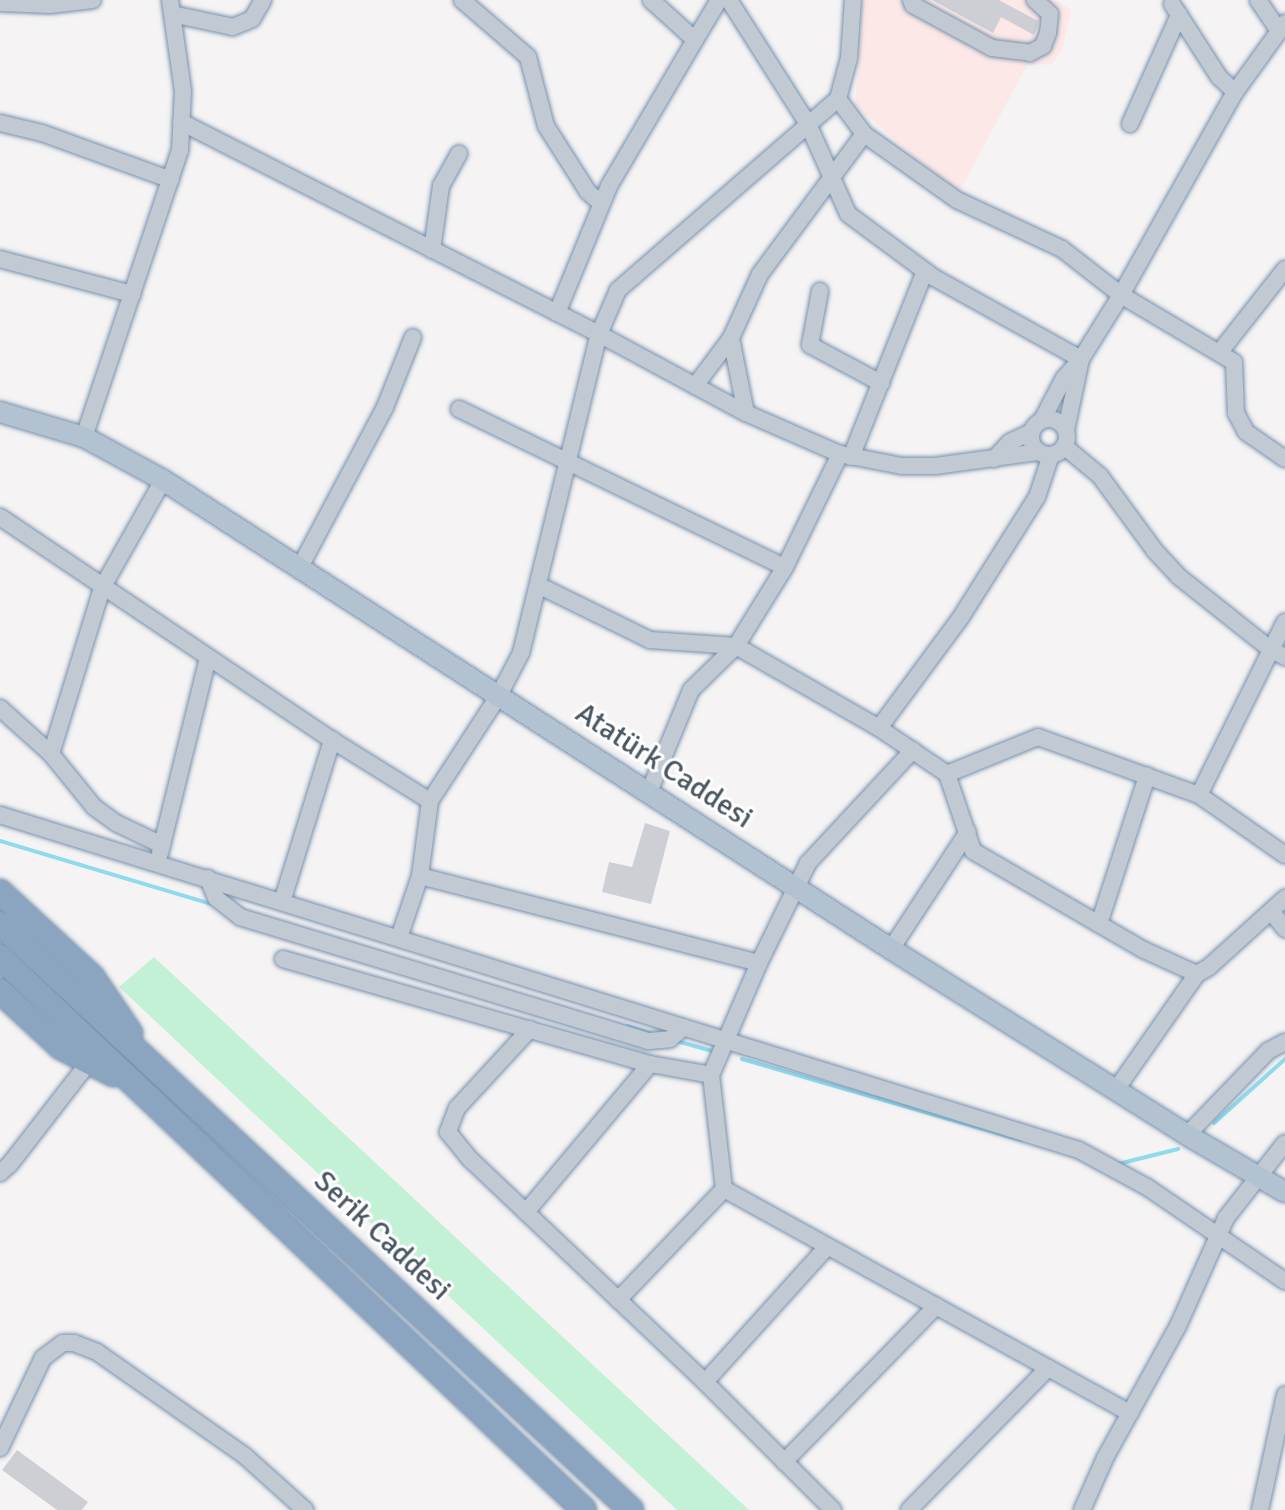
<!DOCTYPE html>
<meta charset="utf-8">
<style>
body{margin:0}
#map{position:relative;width:1285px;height:1510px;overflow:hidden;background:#f5f3f3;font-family:Signika,sans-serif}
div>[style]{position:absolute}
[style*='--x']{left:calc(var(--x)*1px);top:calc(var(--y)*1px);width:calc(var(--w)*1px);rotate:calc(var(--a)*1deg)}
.medical>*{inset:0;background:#fce8e6}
.green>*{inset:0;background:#c3f1d5}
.stream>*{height:4px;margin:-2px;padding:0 2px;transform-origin:2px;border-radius:2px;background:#90daee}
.building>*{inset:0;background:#cdcfd5}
.roads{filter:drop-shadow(0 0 2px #7690ad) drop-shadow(0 0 2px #7690ad)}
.minor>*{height:16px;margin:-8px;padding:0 8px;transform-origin:8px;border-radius:8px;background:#c1cad2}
.minor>.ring{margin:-8px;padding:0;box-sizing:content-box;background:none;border:16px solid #c1cad2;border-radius:50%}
.major>*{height:20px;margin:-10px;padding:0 10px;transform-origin:10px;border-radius:10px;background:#b3c2d1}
.highway>*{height:24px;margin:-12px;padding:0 12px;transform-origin:12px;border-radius:12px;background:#8ba5c1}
span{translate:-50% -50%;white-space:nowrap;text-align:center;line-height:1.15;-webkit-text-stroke:6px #fff;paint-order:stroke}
.street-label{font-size:30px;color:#4a5661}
</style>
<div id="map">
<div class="medical">
<div style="clip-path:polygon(863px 0,1055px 0,1071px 10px,1062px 50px,1052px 64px,1027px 65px,958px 194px,855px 105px)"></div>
</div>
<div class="green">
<div style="clip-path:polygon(154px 957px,749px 1510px,677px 1510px,119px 987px)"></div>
</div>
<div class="stream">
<div style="--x:0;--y:841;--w:221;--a:16.6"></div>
<div style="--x:627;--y:1026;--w:28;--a:17"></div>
<div style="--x:677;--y:1041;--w:40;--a:16"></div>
<div style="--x:742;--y:1059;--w:291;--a:16.2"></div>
<div style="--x:1214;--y:1123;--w:96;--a:-42"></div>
<div style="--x:1118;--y:1164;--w:62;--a:-14"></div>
</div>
<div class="building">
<div style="clip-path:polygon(932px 0,999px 0,1038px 21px,1037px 28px,1034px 35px,1001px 17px,993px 33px)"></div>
<div style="clip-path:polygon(645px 823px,670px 831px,651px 904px,602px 892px,609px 862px,632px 867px)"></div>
<div style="clip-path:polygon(17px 1450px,88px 1502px,82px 1510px,57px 1510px,2px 1470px)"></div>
</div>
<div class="roads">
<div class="minor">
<div style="--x:462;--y:0;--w:87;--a:40.8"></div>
<div style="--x:528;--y:57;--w:71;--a:75.4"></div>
<div style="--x:546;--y:126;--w:78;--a:57.5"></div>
<div style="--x:588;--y:192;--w:18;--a:41"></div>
<div style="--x:651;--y:0;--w:59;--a:42.3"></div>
<div style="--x:695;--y:40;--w:47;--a:-59"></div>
<div style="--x:729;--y:0;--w:147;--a:57.5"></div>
<div style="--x:808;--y:124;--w:98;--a:66"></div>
<div style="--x:848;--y:214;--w:106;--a:36.5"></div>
<div style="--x:933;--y:277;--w:169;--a:29"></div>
<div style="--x:911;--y:0;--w:5;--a:68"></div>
<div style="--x:913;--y:5;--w:90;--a:28.6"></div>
<div style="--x:992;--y:48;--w:38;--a:7"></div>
<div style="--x:1030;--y:53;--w:15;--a:-28"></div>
<div style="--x:1043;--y:46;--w:14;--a:-69"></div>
<div style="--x:1048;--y:33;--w:19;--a:-84"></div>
<div style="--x:1050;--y:14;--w:21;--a:-137"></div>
<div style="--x:1258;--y:0;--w:36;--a:56"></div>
<div style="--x:0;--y:3;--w:50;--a:2.3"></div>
<div style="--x:50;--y:5;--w:43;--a:-6.6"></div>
<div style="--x:1172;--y:4;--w:87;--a:57.2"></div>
<div style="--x:1219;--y:77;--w:22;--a:43"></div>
<div style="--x:172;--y:14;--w:62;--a:12"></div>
<div style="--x:233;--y:27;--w:21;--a:-23"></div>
<div style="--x:252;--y:19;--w:22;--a:-60"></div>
<div style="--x:838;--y:99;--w:44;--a:53.4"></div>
<div style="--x:864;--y:134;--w:114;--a:35.4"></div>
<div style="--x:957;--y:200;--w:116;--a:25"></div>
<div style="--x:1062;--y:249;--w:75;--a:37.9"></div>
<div style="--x:1121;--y:295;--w:131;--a:30.7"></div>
<div style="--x:1234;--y:362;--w:51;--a:87.8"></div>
<div style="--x:1236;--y:413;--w:21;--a:62"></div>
<div style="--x:1246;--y:432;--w:47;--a:34.7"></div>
<div style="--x:181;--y:122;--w:469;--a:26.9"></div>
<div style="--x:599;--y:334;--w:167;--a:28.3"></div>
<div style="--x:746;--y:413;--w:103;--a:23.6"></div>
<div style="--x:840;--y:454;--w:63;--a:11"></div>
<div style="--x:902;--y:466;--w:33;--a:0"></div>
<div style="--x:935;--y:466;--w:105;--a:-7.7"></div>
<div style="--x:0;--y:123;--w:43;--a:13.4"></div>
<div style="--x:42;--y:133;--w:137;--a:20"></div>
<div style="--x:1130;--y:124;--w:120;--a:-65.8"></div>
<div style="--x:432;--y:250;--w:65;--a:-82"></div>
<div style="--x:441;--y:186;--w:37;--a:-61"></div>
<div style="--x:0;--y:259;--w:137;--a:14.9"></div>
<div style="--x:820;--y:291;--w:55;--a:100.5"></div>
<div style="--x:810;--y:345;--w:81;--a:28.2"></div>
<div style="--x:557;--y:313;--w:137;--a:-67.7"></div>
<div style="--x:609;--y:186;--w:169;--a:-59.5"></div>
<div style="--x:731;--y:338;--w:76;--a:78.7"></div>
<div style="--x:1219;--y:353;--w:107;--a:-51.8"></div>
<div style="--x:695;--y:386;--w:60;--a:-53.1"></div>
<div style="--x:731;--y:338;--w:70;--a:-65.6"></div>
<div style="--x:760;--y:274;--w:174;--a:-53.4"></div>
<div style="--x:459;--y:409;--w:362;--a:25.9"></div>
<div class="ring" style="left:1031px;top:419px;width:20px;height:20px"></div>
<div style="--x:1042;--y:420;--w:47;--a:-62.4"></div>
<div style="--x:1064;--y:378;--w:25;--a:-48"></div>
<div style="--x:1081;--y:359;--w:75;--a:-58"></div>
<div style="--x:1121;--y:295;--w:233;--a:-60.7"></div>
<div style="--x:1235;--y:92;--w:85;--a:-54.1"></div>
<div style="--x:1066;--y:430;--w:73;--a:-78.1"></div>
<div style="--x:84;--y:437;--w:303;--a:-71.5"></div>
<div style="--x:180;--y:150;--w:59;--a:-87.1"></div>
<div style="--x:183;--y:91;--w:92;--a:-98.1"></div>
<div style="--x:1064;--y:446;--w:47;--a:39.8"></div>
<div style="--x:1100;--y:476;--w:93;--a:53.7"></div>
<div style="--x:1155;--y:551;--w:34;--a:47"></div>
<div style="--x:1178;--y:576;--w:117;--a:38.4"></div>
<div style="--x:1270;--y:649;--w:17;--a:28"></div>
<div style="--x:851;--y:457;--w:200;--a:-68.3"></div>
<div style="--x:994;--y:459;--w:23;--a:-47"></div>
<div style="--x:1010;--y:442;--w:23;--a:-25"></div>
<div style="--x:0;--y:517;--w:400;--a:33.9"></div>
<div style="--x:332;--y:740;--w:115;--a:31.9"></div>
<div style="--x:299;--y:569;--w:183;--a:-62"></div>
<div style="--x:385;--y:407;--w:75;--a:-68.2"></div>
<div style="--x:538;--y:585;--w:125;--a:26.2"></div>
<div style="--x:650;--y:640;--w:86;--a:4"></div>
<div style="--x:736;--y:646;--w:165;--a:29.8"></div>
<div style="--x:879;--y:728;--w:82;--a:34.1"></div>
<div style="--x:947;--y:774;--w:81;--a:71.3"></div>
<div style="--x:973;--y:851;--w:198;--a:30.1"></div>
<div style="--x:1144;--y:950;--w:58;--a:24.4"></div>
<div style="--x:1197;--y:974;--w:14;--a:-30"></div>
<div style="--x:1209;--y:967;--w:103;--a:-42.2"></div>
<div style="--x:0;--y:708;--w:69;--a:42"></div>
<div style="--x:51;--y:754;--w:68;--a:50.9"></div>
<div style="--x:94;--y:807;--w:27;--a:36"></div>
<div style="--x:116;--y:823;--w:51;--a:25.6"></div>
<div style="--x:879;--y:728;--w:138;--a:-53.5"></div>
<div style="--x:961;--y:617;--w:142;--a:-57.7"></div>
<div style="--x:1037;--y:497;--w:44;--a:-71.6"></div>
<div style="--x:51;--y:754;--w:174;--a:-72.9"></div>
<div style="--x:102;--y:588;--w:124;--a:-60.5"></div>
<div style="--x:947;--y:774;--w:98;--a:-22.1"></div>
<div style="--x:1038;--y:737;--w:171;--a:19.8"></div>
<div style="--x:1199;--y:795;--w:105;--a:34.9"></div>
<div style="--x:649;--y:792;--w:110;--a:-67.6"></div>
<div style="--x:691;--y:690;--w:63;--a:-44.4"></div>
<div style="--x:736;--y:646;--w:93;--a:-58.2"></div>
<div style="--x:785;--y:567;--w:126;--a:-64"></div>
<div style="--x:1199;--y:795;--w:193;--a:-63.6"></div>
<div style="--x:0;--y:815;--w:1130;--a:17.25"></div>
<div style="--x:1079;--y:1150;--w:77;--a:28.6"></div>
<div style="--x:1147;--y:1187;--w:167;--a:34.3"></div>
<div style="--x:160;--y:853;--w:201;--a:-76.2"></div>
<div style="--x:420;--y:876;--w:350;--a:14.4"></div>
<div style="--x:208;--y:878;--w:22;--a:68"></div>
<div style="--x:216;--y:898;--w:31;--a:38"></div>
<div style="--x:240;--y:917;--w:427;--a:16.9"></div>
<div style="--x:649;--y:1041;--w:21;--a:-5"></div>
<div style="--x:670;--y:1039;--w:18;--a:-41"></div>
<div style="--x:282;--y:902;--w:170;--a:-72.8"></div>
<div style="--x:1271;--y:911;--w:23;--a:52"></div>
<div style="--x:1099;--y:924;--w:156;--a:-72"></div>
<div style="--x:399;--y:938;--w:65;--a:-71.3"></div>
<div style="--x:420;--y:876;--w:76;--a:-82.4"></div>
<div style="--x:430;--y:801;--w:126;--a:-56.9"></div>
<div style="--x:499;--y:695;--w:47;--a:-62.4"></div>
<div style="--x:521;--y:653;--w:328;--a:-76.3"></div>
<div style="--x:599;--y:334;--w:48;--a:-66.6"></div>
<div style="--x:618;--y:290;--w:291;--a:-41"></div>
<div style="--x:838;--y:99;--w:42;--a:-75"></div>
<div style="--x:849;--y:58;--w:58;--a:-86.1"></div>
<div style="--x:891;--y:949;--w:140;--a:-56.7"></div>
<div style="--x:283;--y:959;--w:382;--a:16"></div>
<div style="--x:650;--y:1064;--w:62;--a:10.2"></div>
<div style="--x:530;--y:1029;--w:108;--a:132.7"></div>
<div style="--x:457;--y:1108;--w:26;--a:111"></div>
<div style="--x:448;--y:1132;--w:35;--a:51"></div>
<div style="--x:470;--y:1159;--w:324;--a:43.5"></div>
<div style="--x:705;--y:1382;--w:181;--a:45"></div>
<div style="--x:1115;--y:1091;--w:143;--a:-55"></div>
<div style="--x:1187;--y:1135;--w:117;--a:-46"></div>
<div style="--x:1268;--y:1051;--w:19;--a:-28"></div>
<div style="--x:0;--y:1173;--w:13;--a:-42"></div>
<div style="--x:10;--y:1164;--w:129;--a:-52.2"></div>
<div style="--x:724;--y:1189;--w:115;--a:-96.5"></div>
<div style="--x:711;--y:1075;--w:122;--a:-66.8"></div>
<div style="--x:759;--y:963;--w:111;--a:-63.9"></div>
<div style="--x:808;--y:863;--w:154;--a:-47.1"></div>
<div style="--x:724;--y:1189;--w:464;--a:28.9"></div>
<div style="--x:526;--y:1212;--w:193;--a:-50"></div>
<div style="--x:618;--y:1300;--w:153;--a:-46.3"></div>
<div style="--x:705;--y:1382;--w:183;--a:-47.9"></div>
<div style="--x:0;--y:1448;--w:100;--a:-64.5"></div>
<div style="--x:43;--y:1358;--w:25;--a:-37"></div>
<div style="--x:63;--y:1343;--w:11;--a:0"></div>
<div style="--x:74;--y:1343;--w:25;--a:21"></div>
<div style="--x:97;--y:1352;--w:181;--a:35.1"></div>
<div style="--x:245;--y:1456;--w:81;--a:42"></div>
<div style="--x:784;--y:1462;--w:218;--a:-45.7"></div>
<div style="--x:909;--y:1510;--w:199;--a:-45.6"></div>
<div style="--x:1082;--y:1510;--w:57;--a:-66.1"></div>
<div style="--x:1105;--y:1458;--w:151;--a:-61.1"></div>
<div style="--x:1178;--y:1326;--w:118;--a:-66"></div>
<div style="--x:1226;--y:1218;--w:95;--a:-51.8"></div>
<div style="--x:1260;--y:1510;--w:118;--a:-77.7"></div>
</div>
<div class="major">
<div style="--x:0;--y:412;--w:88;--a:16.6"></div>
<div style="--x:84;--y:437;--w:90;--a:28.6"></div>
<div style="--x:163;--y:480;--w:866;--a:32.79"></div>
<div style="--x:891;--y:949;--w:350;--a:32.1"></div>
<div style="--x:1187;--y:1135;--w:113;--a:30.2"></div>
</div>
<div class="highway">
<div style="--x:0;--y:892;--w:125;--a:42.7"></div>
<div style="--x:92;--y:977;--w:68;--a:55.8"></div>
<div style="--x:0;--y:924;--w:861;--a:42.88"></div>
<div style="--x:0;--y:957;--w:804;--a:43.44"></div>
<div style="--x:0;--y:991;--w:83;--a:42.6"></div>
<div style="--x:61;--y:1047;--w:59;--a:27.4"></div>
</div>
</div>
<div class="street-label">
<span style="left:664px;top:766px;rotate:33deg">Atatürk Caddesi</span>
<span style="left:382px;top:1236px;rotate:43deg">Serik Caddesi</span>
</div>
</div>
